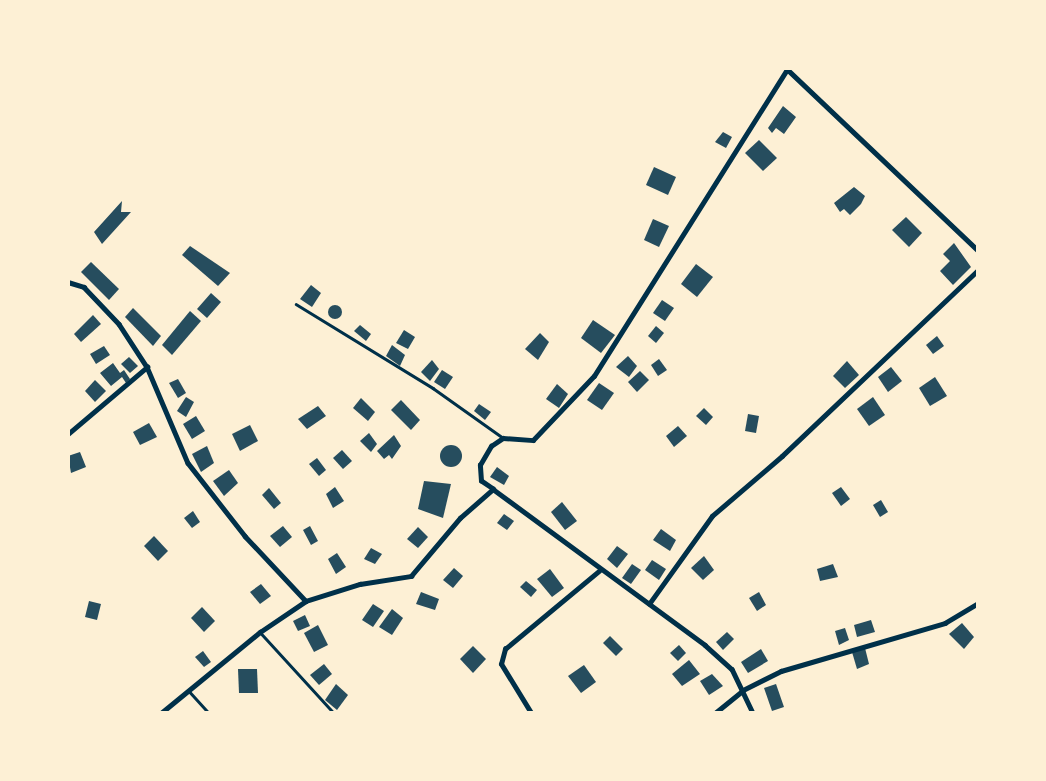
<!DOCTYPE html>
<style>
body{margin:0}
#map{position:relative;width:1046px;height:781px;overflow:hidden;background:#fdf0d5;font-family:"Fira Sans",sans-serif}
div>[style]{position:absolute}
[style*='--x']{left:calc(var(--x)*1px);top:calc(var(--y)*1px);width:calc(var(--w)*1px);rotate:calc(var(--a)*1deg)}
.building>*{inset:0;background:#264d5e}
.round{border-radius:50%}
.service>*{height:2.5px;margin:-1.25px;padding:0 1.25px;transform-origin:1.25px;border-radius:1.25px;background:#003049}
.minor>*{height:4.5px;margin:-2.25px;padding:0 2.25px;transform-origin:2.25px;border-radius:2.25px;background:#003049}
span{translate:-50% -50%;white-space:nowrap;text-align:center;line-height:1.15;-webkit-text-stroke:6px #fdf0d5;paint-order:stroke}
.frame{position:absolute;inset:0;border:70px solid #fdf0d5;pointer-events:none}
</style>
<div id="map">
<div class="building">
<div style="clip-path:polygon(783px 106px,796px 117px,784px 134px,776px 128px,772px 133px,768px 128px)"></div>
<div style="clip-path:polygon(723px 132px,732px 137px,726px 148px,715px 142px)"></div>
<div style="clip-path:polygon(759px 140px,777px 158px,763px 171px,745px 153px)"></div>
<div style="clip-path:polygon(654px 167px,676px 177px,668px 195px,646px 185px)"></div>
<div style="clip-path:polygon(854px 187px,865px 196px,861px 204px,850px 215px,844px 209px,840px 212px,834px 203px)"></div>
<div style="clip-path:polygon(122px 201px,121px 212px,131px 212px,102px 244px,94px 232px)"></div>
<div style="clip-path:polygon(906px 217px,922px 233px,909px 247px,892px 230px)"></div>
<div style="clip-path:polygon(653px 219px,669px 226px,659px 247px,644px 240px)"></div>
<div style="clip-path:polygon(954px 243px,971px 267px,953px 285px,940px 271px,950px 261px,943px 254px)"></div>
<div style="clip-path:polygon(190px 246px,230px 273px,218px 286px,182px 255px)"></div>
<div style="clip-path:polygon(91px 262px,119px 289px,109px 300px,81px 272px)"></div>
<div style="clip-path:polygon(696px 264px,713px 277px,697px 297px,681px 284px)"></div>
<div style="clip-path:polygon(311px 285px,321px 293px,312px 307px,300px 299px)"></div>
<div style="clip-path:polygon(211px 293px,221px 302px,207px 318px,197px 309px)"></div>
<div style="clip-path:polygon(662px 300px,674px 308px,665px 321px,653px 313px)"></div>
<div class="round" style="left:328px;top:305px;width:14px;height:14px"></div>
<div style="clip-path:polygon(133px 308px,161px 336px,153px 346px,125px 317px)"></div>
<div style="clip-path:polygon(190px 311px,201px 321px,172px 355px,162px 345px)"></div>
<div style="clip-path:polygon(93px 315px,101px 324px,81px 342px,74px 334px)"></div>
<div style="clip-path:polygon(593px 320px,615px 335px,601px 353px,581px 338px)"></div>
<div style="clip-path:polygon(360px 325px,371px 334px,366px 341px,354px 331px)"></div>
<div style="clip-path:polygon(656px 326px,664px 333px,656px 343px,648px 336px)"></div>
<div style="clip-path:polygon(404px 330px,415px 337px,408px 349px,396px 343px)"></div>
<div style="clip-path:polygon(540px 333px,549px 342px,538px 360px,525px 349px)"></div>
<div style="clip-path:polygon(937px 336px,944px 346px,933px 354px,926px 345px)"></div>
<div style="clip-path:polygon(392px 345px,405px 355px,400px 366px,386px 356px)"></div>
<div style="clip-path:polygon(104px 346px,110px 355px,96px 364px,90px 354px)"></div>
<div style="clip-path:polygon(628px 356px,637px 366px,629px 377px,616px 367px)"></div>
<div style="clip-path:polygon(129px 357px,138px 366px,130px 373px,121px 364px)"></div>
<div style="clip-path:polygon(659px 359px,667px 370px,658px 376px,651px 365px)"></div>
<div style="clip-path:polygon(432px 360px,439px 369px,430px 381px,421px 372px)"></div>
<div style="clip-path:polygon(847px 361px,859px 375px,845px 388px,833px 376px)"></div>
<div style="clip-path:polygon(113px 363px,120px 373px,124px 370px,130px 379px,126px 383px,122px 377px,111px 386px,100px 373px)"></div>
<div style="clip-path:polygon(891px 367px,902px 381px,888px 392px,878px 377px)"></div>
<div style="clip-path:polygon(442px 370px,453px 377px,445px 389px,434px 382px)"></div>
<div style="clip-path:polygon(640px 371px,649px 380px,637px 392px,628px 382px)"></div>
<div style="clip-path:polygon(935px 377px,947px 396px,930px 406px,919px 388px)"></div>
<div style="clip-path:polygon(178px 379px,186px 393px,178px 398px,169px 383px)"></div>
<div style="clip-path:polygon(95px 380px,106px 391px,95px 402px,85px 391px)"></div>
<div style="clip-path:polygon(599px 383px,614px 393px,602px 410px,587px 400px)"></div>
<div style="clip-path:polygon(557px 384px,568px 394px,559px 408px,546px 399px)"></div>
<div style="clip-path:polygon(186px 397px,194px 402px,186px 417px,177px 411px)"></div>
<div style="clip-path:polygon(873px 397px,885px 415px,869px 426px,857px 409px)"></div>
<div style="clip-path:polygon(361px 398px,375px 412px,368px 421px,353px 408px)"></div>
<div style="clip-path:polygon(401px 400px,420px 420px,411px 430px,391px 410px)"></div>
<div style="clip-path:polygon(479px 404px,491px 412px,485px 420px,474px 411px)"></div>
<div style="clip-path:polygon(318px 406px,326px 416px,307px 429px,298px 419px)"></div>
<div style="clip-path:polygon(704px 408px,713px 417px,706px 425px,696px 416px)"></div>
<div style="clip-path:polygon(748px 414px,759px 416px,756px 433px,745px 431px)"></div>
<div style="clip-path:polygon(196px 416px,205px 431px,192px 439px,183px 424px)"></div>
<div style="clip-path:polygon(149px 423px,157px 437px,140px 445px,133px 432px)"></div>
<div style="clip-path:polygon(250px 425px,258px 441px,240px 451px,232px 434px)"></div>
<div style="clip-path:polygon(678px 426px,687px 436px,674px 447px,666px 436px)"></div>
<div style="clip-path:polygon(369px 433px,377px 444px,371px 452px,360px 441px)"></div>
<div style="clip-path:polygon(394px 435px,401px 446px,392px 459px,389px 455px,384px 459px,377px 451px)"></div>
<div class="round" style="left:440px;top:445px;width:22px;height:22px"></div>
<div style="clip-path:polygon(207px 446px,214px 463px,201px 472px,192px 454px)"></div>
<div style="clip-path:polygon(342px 450px,352px 461px,343px 469px,333px 458px)"></div>
<div style="clip-path:polygon(80px 452px,86px 467px,71px 473px,68px 456px)"></div>
<div style="clip-path:polygon(317px 458px,326px 470px,319px 476px,309px 464px)"></div>
<div style="clip-path:polygon(497px 467px,509px 476px,504px 485px,490px 477px)"></div>
<div style="clip-path:polygon(229px 470px,238px 483px,224px 496px,213px 481px)"></div>
<div style="clip-path:polygon(424px 481px,451px 484px,443px 518px,418px 509px)"></div>
<div style="clip-path:polygon(335px 487px,344px 501px,333px 508px,326px 494px)"></div>
<div style="clip-path:polygon(841px 487px,850px 499px,841px 506px,832px 493px)"></div>
<div style="clip-path:polygon(269px 488px,281px 503px,274px 509px,262px 495px)"></div>
<div style="clip-path:polygon(881px 500px,888px 512px,880px 517px,873px 505px)"></div>
<div style="clip-path:polygon(562px 502px,577px 521px,565px 530px,551px 512px)"></div>
<div style="clip-path:polygon(193px 511px,200px 522px,192px 528px,184px 518px)"></div>
<div style="clip-path:polygon(504px 514px,514px 521px,507px 530px,497px 523px)"></div>
<div style="clip-path:polygon(283px 526px,292px 537px,280px 547px,270px 536px)"></div>
<div style="clip-path:polygon(310px 526px,318px 541px,311px 545px,303px 530px)"></div>
<div style="clip-path:polygon(418px 527px,428px 537px,418px 548px,407px 539px)"></div>
<div style="clip-path:polygon(661px 529px,676px 540px,670px 551px,653px 540px)"></div>
<div style="clip-path:polygon(154px 536px,168px 551px,158px 561px,144px 546px)"></div>
<div style="clip-path:polygon(617px 546px,628px 554px,617px 568px,607px 559px)"></div>
<div style="clip-path:polygon(371px 548px,382px 554px,375px 564px,364px 559px)"></div>
<div style="clip-path:polygon(337px 553px,346px 567px,336px 574px,328px 559px)"></div>
<div style="clip-path:polygon(704px 556px,714px 570px,703px 580px,691px 568px)"></div>
<div style="clip-path:polygon(652px 560px,666px 569px,659px 580px,645px 570px)"></div>
<div style="clip-path:polygon(632px 564px,641px 570px,631px 584px,622px 578px)"></div>
<div style="clip-path:polygon(833px 564px,838px 577px,820px 581px,817px 569px)"></div>
<div style="clip-path:polygon(454px 568px,463px 576px,453px 588px,443px 580px)"></div>
<div style="clip-path:polygon(550px 569px,564px 588px,552px 597px,537px 579px)"></div>
<div style="clip-path:polygon(526px 581px,537px 590px,531px 597px,520px 587px)"></div>
<div style="clip-path:polygon(261px 584px,271px 596px,260px 604px,250px 592px)"></div>
<div style="clip-path:polygon(421px 592px,439px 599px,435px 610px,416px 604px)"></div>
<div style="clip-path:polygon(759px 592px,766px 605px,757px 611px,749px 598px)"></div>
<div style="clip-path:polygon(89px 601px,101px 604px,97px 620px,85px 617px)"></div>
<div style="clip-path:polygon(373px 604px,384px 611px,373px 627px,362px 620px)"></div>
<div style="clip-path:polygon(202px 607px,215px 621px,204px 632px,191px 618px)"></div>
<div style="clip-path:polygon(392px 609px,403px 618px,392px 635px,379px 627px)"></div>
<div style="clip-path:polygon(305px 615px,310px 626px,298px 631px,293px 621px)"></div>
<div style="clip-path:polygon(871px 620px,875px 632px,857px 637px,854px 625px)"></div>
<div style="clip-path:polygon(962px 623px,974px 637px,964px 649px,949px 634px)"></div>
<div style="clip-path:polygon(318px 625px,328px 645px,314px 652px,304px 633px)"></div>
<div style="clip-path:polygon(845px 628px,849px 640px,839px 645px,835px 631px)"></div>
<div style="clip-path:polygon(727px 632px,734px 639px,723px 650px,716px 642px)"></div>
<div style="clip-path:polygon(610px 636px,623px 649px,616px 656px,603px 643px)"></div>
<div style="clip-path:polygon(679px 645px,686px 653px,678px 661px,670px 653px)"></div>
<div style="clip-path:polygon(473px 646px,486px 659px,473px 673px,460px 659px)"></div>
<div style="clip-path:polygon(865px 648px,869px 664px,857px 669px,852px 652px)"></div>
<div style="clip-path:polygon(761px 649px,768px 661px,748px 673px,741px 662px)"></div>
<div style="clip-path:polygon(203px 651px,211px 662px,204px 667px,195px 657px)"></div>
<div style="clip-path:polygon(689px 660px,700px 674px,682px 686px,672px 674px)"></div>
<div style="clip-path:polygon(324px 664px,332px 674px,319px 685px,310px 675px)"></div>
<div style="clip-path:polygon(584px 665px,596px 682px,581px 693px,568px 676px)"></div>
<div style="clip-path:polygon(238px 669px,257px 669px,258px 693px,239px 693px)"></div>
<div style="clip-path:polygon(712px 674px,723px 686px,709px 695px,700px 681px)"></div>
<div style="clip-path:polygon(336px 684px,348px 695px,337px 710px,325px 700px)"></div>
<div style="clip-path:polygon(776px 684px,784px 707px,772px 711px,764px 688px)"></div>
</div>
<div class="service">
<div style="--x:296;--y:304;--w:161;--a:31.5"></div>
<div style="--x:433;--y:388;--w:85;--a:35.4"></div>
<div style="--x:260;--y:632;--w:110;--a:47.6"></div>
<div style="--x:190;--y:692;--w:28;--a:48"></div>
</div>
<div class="minor">
<div style="--x:787;--y:69;--w:263;--a:43.5"></div>
<div style="--x:68;--y:282;--w:17;--a:17"></div>
<div style="--x:84;--y:287;--w:51;--a:46.6"></div>
<div style="--x:119;--y:324;--w:51;--a:56.9"></div>
<div style="--x:147;--y:367;--w:104;--a:66.9"></div>
<div style="--x:188;--y:463;--w:93;--a:52"></div>
<div style="--x:245;--y:536;--w:89;--a:46.8"></div>
<div style="--x:68;--y:434;--w:104;--a:-40.3"></div>
<div style="--x:493;--y:489;--w:14;--a:-146"></div>
<div style="--x:481;--y:481;--w:16;--a:-94"></div>
<div style="--x:480;--y:465;--w:22;--a:-60"></div>
<div style="--x:491;--y:446;--w:14;--a:-34"></div>
<div style="--x:503;--y:438;--w:30;--a:4"></div>
<div style="--x:533;--y:440;--w:88;--a:-46.4"></div>
<div style="--x:594;--y:376;--w:364;--a:-57.8"></div>
<div style="--x:649;--y:604;--w:108;--a:-54.4"></div>
<div style="--x:712;--y:516;--w:92;--a:-40.6"></div>
<div style="--x:782;--y:456;--w:270;--a:-43.5"></div>
<div style="--x:161;--y:713;--w:128;--a:-39.3"></div>
<div style="--x:260;--y:632;--w:55;--a:-34"></div>
<div style="--x:306;--y:601;--w:57;--a:-17.5"></div>
<div style="--x:360;--y:584;--w:52;--a:-8.9"></div>
<div style="--x:411;--y:576;--w:76;--a:-49.8"></div>
<div style="--x:460;--y:518;--w:44;--a:-41.3"></div>
<div style="--x:493;--y:489;--w:263;--a:36.3"></div>
<div style="--x:705;--y:645;--w:36;--a:42"></div>
<div style="--x:732;--y:669;--w:49;--a:64.5"></div>
<div style="--x:531;--y:713;--w:57;--a:-121.5"></div>
<div style="--x:501;--y:664;--w:16;--a:-75"></div>
<div style="--x:505;--y:649;--w:122;--a:-39.7"></div>
<div style="--x:715;--y:713;--w:36;--a:-39"></div>
<div style="--x:743;--y:690;--w:42;--a:-26.6"></div>
<div style="--x:781;--y:671;--w:171;--a:-16.3"></div>
<div style="--x:945;--y:623;--w:39;--a:-31"></div>
</div>
<div class="frame"></div>
</div>
